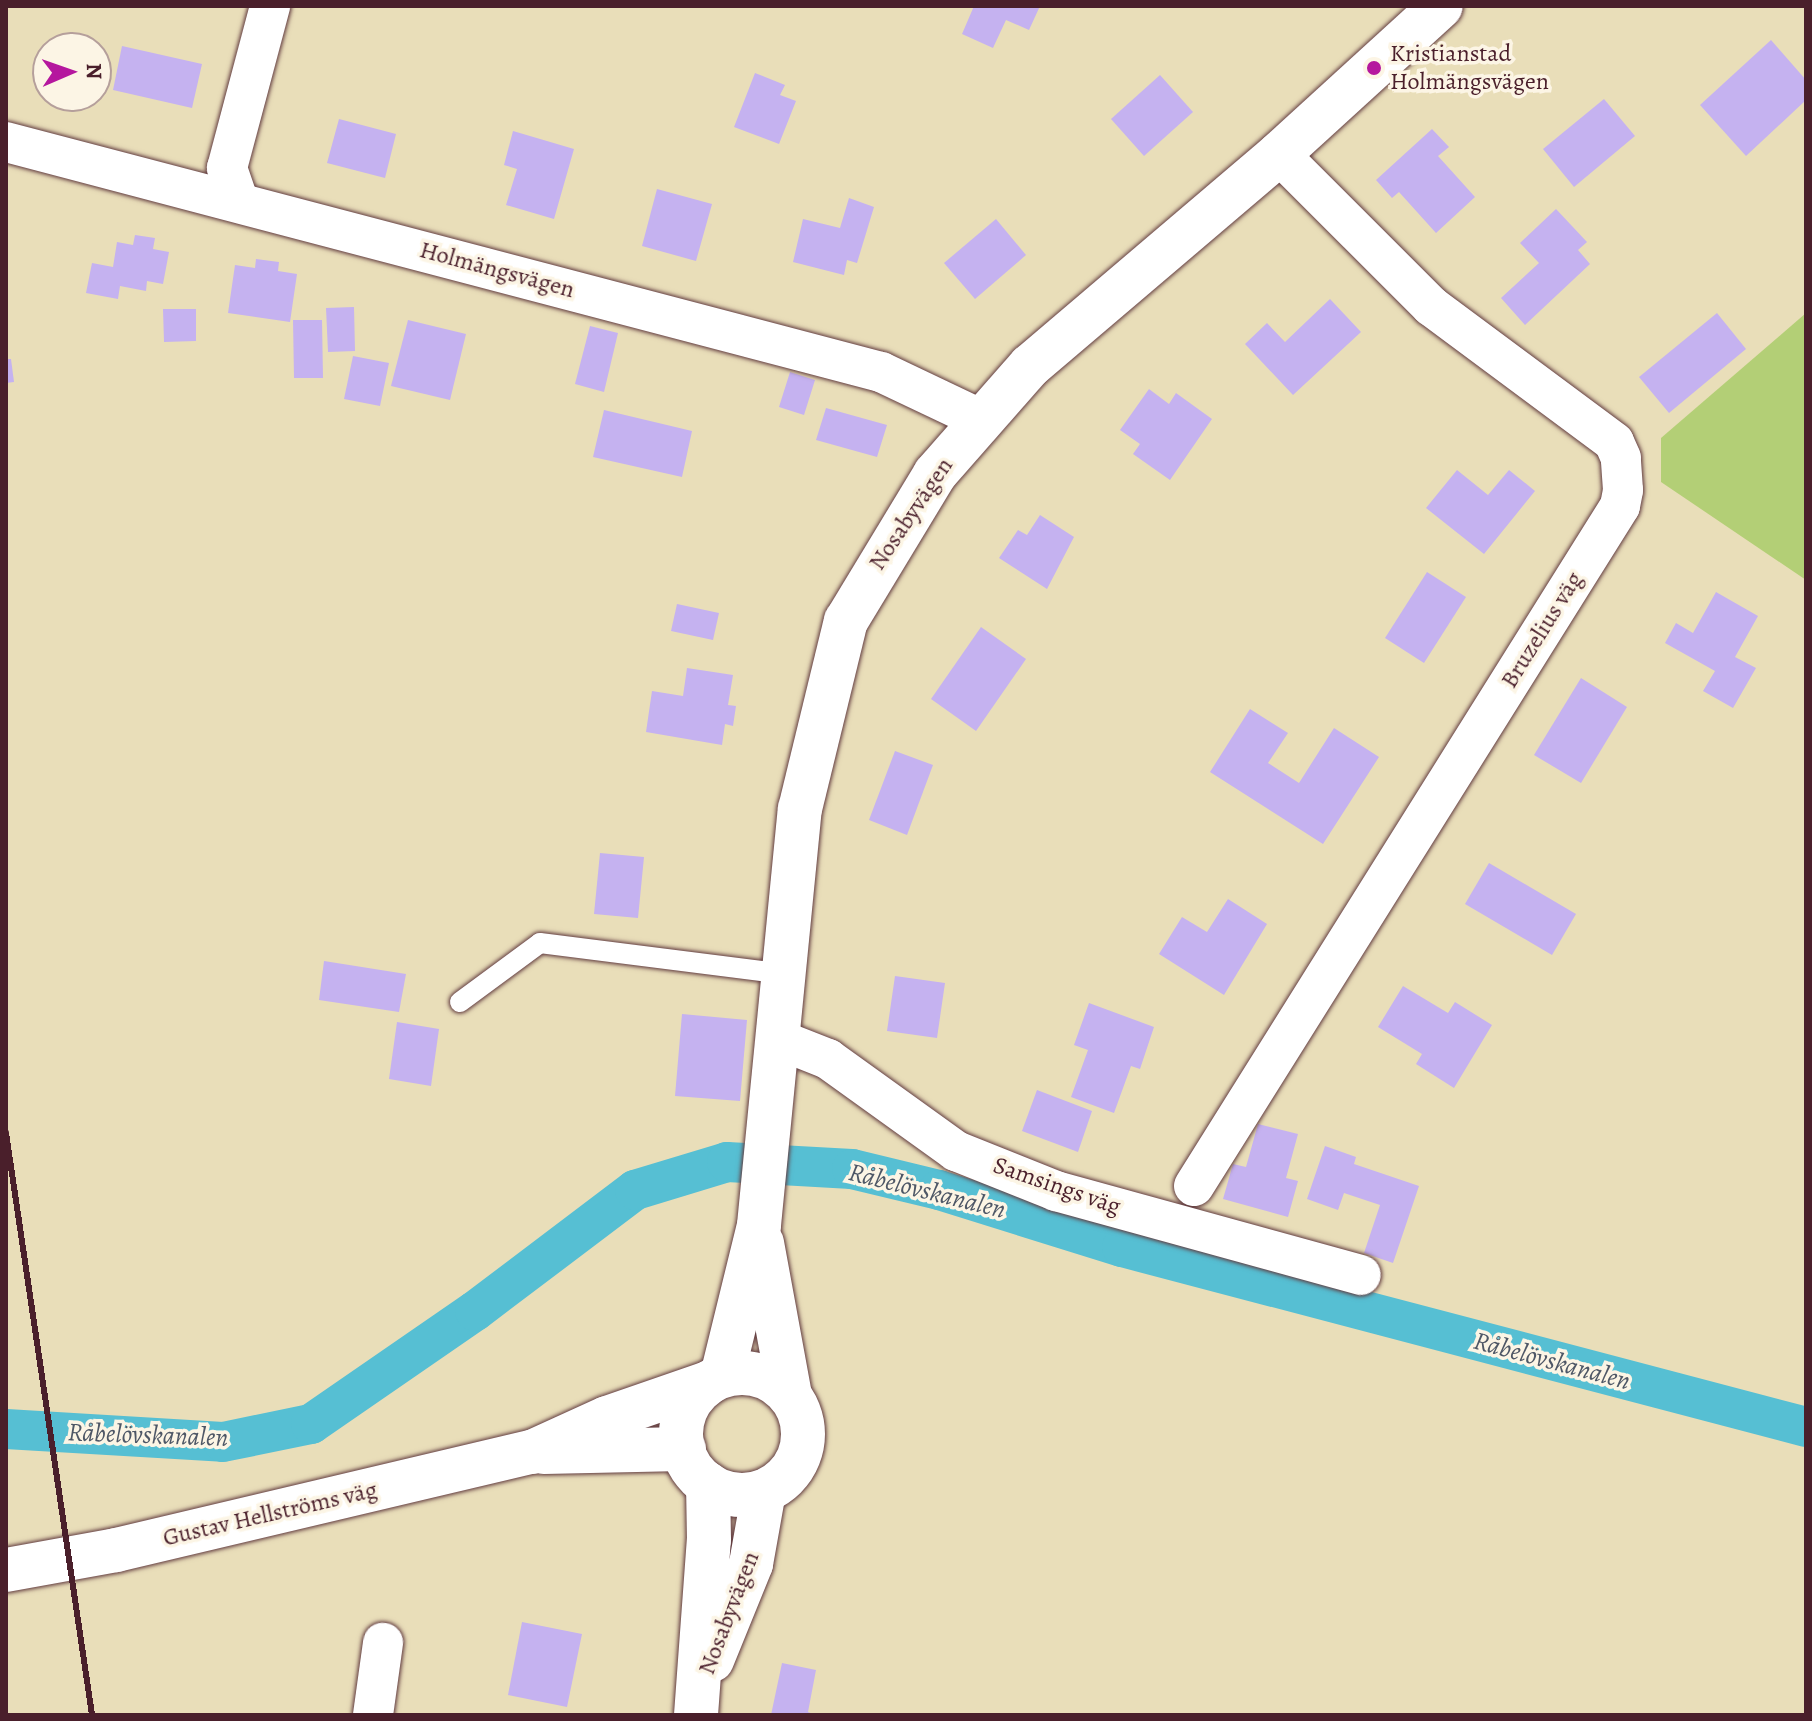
<!DOCTYPE html>
<meta charset="utf-8">
<style>
body{margin:0}
#map{position:relative;width:1812px;height:1721px;overflow:hidden;background:#e9deb9;font-family:Alegreya,serif}
div>[style]{position:absolute}
[style*='--x']{left:calc(var(--x)*1px);top:calc(var(--y)*1px);width:calc(var(--w)*1px);rotate:calc(var(--a)*1deg)}
.green>*{inset:0;background:#b3cf76}
.canal>*{height:40px;margin:-20px;padding:0 20px;transform-origin:20px;border-radius:20px;background:#56bfd3}
.building>*{inset:0;background:#c5b2f0}
.roads{filter:drop-shadow(0 0 2px #623c40) drop-shadow(0 0 2px #623c40)}
.lane>*{height:20px;margin:-10px;padding:0 10px;transform-origin:10px;border-radius:10px;background:#fff}
.street>*{height:40px;margin:-20px;padding:0 20px;transform-origin:20px;border-radius:20px;background:#fff}
.secondary>*{height:44px;margin:-22px;padding:0 22px;transform-origin:22px;border-radius:22px;background:#fff}
.secondary>.ring{margin:-22px;padding:0;box-sizing:content-box;background:none;border:44px solid #fff;border-radius:50%}
.rail>*{height:6px;margin:-3px;padding:0 3px;transform-origin:3px;border-radius:3px;background:#4a1f2b}
.dots>*{width:22px;height:22px;translate:-50% -50%;box-sizing:border-box;border:4px solid #fcf5e5;border-radius:50%}
span{translate:-50% -50%;white-space:nowrap;text-align:center;line-height:1.15;-webkit-text-stroke:7px #fcf5e5;paint-order:stroke}
.poi-label{font-size:24px;color:#4a1f2b}
.left{translate:0 -50%;text-align:left}
.street-label{font-size:24px;color:#4a1f2b}
.water-label{font-size:26px;color:#4e5766;font-style:italic}
.frame{position:absolute;inset:0;border:8px solid #4a1f2b;pointer-events:none}
.north{position:absolute;left:32px;top:32px;width:80px;height:80px;box-sizing:border-box;background:#fcf5e5;border:2px solid #b59f9b;border-radius:50%;rotate:88deg;font-size:22px;font-weight:700;line-height:32px;text-align:center;color:#4a1f2b}
.north::after{content:'';display:block;margin:auto;width:28px;height:36px;background:#b5179e;clip-path:polygon(50% 0,100% 100%,50% 72%,0 100%)}
</style>
<div id="map">
<div class="green">
<div style="clip-path:polygon(1806px 313px,1806px 580px,1661px 482px,1661px 438px)"></div>
</div>
<div class="canal">
<div style="--x:6;--y:1429;--w:217;--a:3.4"></div>
<div style="--x:223;--y:1442;--w:90;--a:-11.6"></div>
<div style="--x:311;--y:1424;--w:199;--a:-34.6"></div>
<div style="--x:475;--y:1311;--w:201;--a:-37.1"></div>
<div style="--x:635;--y:1190;--w:96;--a:-16.9"></div>
<div style="--x:727;--y:1162;--w:125;--a:3.2"></div>
<div style="--x:852;--y:1169;--w:89;--a:13.6"></div>
<div style="--x:939;--y:1190;--w:192;--a:17.3"></div>
<div style="--x:1122;--y:1247;--w:707;--a:14.74"></div>
</div>
<div class="building">
<div style="clip-path:polygon(974px 6px,1040px 6px,1029px 30px,1006px 20px,993px 48px,962px 34px)"></div>
<div style="clip-path:polygon(1771px 40px,1806px 80px,1806px 100px,1746px 156px,1700px 105px)"></div>
<div style="clip-path:polygon(122px 46px,202px 64px,192px 108px,113px 90px)"></div>
<div style="clip-path:polygon(755px 73px,785px 85px,780px 95px,796px 101px,779px 144px,734px 127px)"></div>
<div style="clip-path:polygon(1160px 75px,1193px 112px,1144px 156px,1111px 119px)"></div>
<div style="clip-path:polygon(1604px 99px,1635px 136px,1574px 187px,1543px 149px)"></div>
<div style="clip-path:polygon(339px 119px,396px 134px,385px 178px,327px 163px)"></div>
<div style="clip-path:polygon(1432px 129px,1449px 147px,1438px 156px,1475px 197px,1436px 233px,1399px 192px,1392px 198px,1376px 180px)"></div>
<div style="clip-path:polygon(513px 131px,574px 149px,554px 219px,506px 205px,517px 169px,504px 165px)"></div>
<div style="clip-path:polygon(657px 189px,712px 204px,696px 261px,642px 246px)"></div>
<div style="clip-path:polygon(849px 198px,874px 207px,857px 263px,847px 260px,844px 275px,793px 262px,803px 219px,840px 228px)"></div>
<div style="clip-path:polygon(1556px 209px,1587px 242px,1578px 250px,1590px 264px,1525px 325px,1501px 298px,1539px 263px,1520px 243px)"></div>
<div style="clip-path:polygon(996px 219px,1026px 255px,975px 299px,944px 263px)"></div>
<div style="clip-path:polygon(135px 235px,155px 238px,153px 249px,169px 252px,163px 284px,147px 281px,146px 291px,120px 286px,118px 299px,86px 293px,92px 263px,113px 267px,117px 242px,133px 245px)"></div>
<div style="clip-path:polygon(256px 259px,279px 262px,278px 271px,297px 274px,290px 322px,228px 313px,235px 265px,255px 268px)"></div>
<div style="clip-path:polygon(1330px 299px,1361px 332px,1293px 395px,1245px 344px,1267px 323px,1285px 342px)"></div>
<div style="clip-path:polygon(354px 307px,355px 351px,328px 352px,326px 308px)"></div>
<div style="clip-path:polygon(163px 309px,196px 309px,196px 341px,164px 342px)"></div>
<div style="clip-path:polygon(1717px 313px,1746px 349px,1669px 413px,1639px 377px)"></div>
<div style="clip-path:polygon(293px 320px,322px 320px,323px 378px,294px 378px)"></div>
<div style="clip-path:polygon(408px 320px,466px 334px,450px 400px,391px 386px)"></div>
<div style="clip-path:polygon(590px 326px,618px 333px,604px 392px,575px 384px)"></div>
<div style="clip-path:polygon(353px 356px,389px 363px,380px 406px,344px 399px)"></div>
<div style="clip-path:polygon(6px 359px,11px 359px,14px 382px,6px 383px)"></div>
<div style="clip-path:polygon(790px 372px,815px 380px,804px 415px,779px 407px)"></div>
<div style="clip-path:polygon(1149px 389px,1169px 404px,1176px 393px,1212px 419px,1170px 480px,1133px 454px,1140px 444px,1120px 430px)"></div>
<div style="clip-path:polygon(826px 408px,887px 425px,877px 457px,816px 440px)"></div>
<div style="clip-path:polygon(604px 410px,692px 431px,682px 477px,593px 457px)"></div>
<div style="clip-path:polygon(1457px 470px,1488px 495px,1509px 470px,1535px 491px,1484px 554px,1426px 508px)"></div>
<div style="clip-path:polygon(1040px 515px,1074px 537px,1047px 589px,999px 558px,1018px 530px,1027px 535px)"></div>
<div style="clip-path:polygon(1427px 572px,1466px 597px,1424px 663px,1385px 638px)"></div>
<div style="clip-path:polygon(1716px 592px,1758px 616px,1735px 657px,1756px 668px,1733px 708px,1703px 691px,1715px 671px,1665px 643px,1676px 623px,1693px 633px)"></div>
<div style="clip-path:polygon(677px 604px,719px 613px,713px 640px,671px 631px)"></div>
<div style="clip-path:polygon(981px 627px,1026px 659px,976px 731px,931px 699px)"></div>
<div style="clip-path:polygon(687px 668px,733px 675px,728px 705px,736px 706px,733px 726px,725px 724px,722px 745px,646px 732px,652px 691px,683px 696px)"></div>
<div style="clip-path:polygon(1581px 678px,1627px 707px,1581px 783px,1534px 755px)"></div>
<div style="clip-path:polygon(1250px 709px,1288px 733px,1268px 763px,1299px 783px,1334px 728px,1379px 757px,1323px 844px,1210px 772px)"></div>
<div style="clip-path:polygon(895px 751px,933px 765px,907px 835px,869px 820px)"></div>
<div style="clip-path:polygon(600px 853px,644px 857px,638px 918px,594px 914px)"></div>
<div style="clip-path:polygon(1489px 863px,1576px 914px,1552px 955px,1465px 904px)"></div>
<div style="clip-path:polygon(1228px 899px,1267px 924px,1224px 995px,1159px 954px,1182px 917px,1207px 932px)"></div>
<div style="clip-path:polygon(324px 961px,406px 974px,399px 1012px,319px 1000px)"></div>
<div style="clip-path:polygon(895px 976px,945px 983px,937px 1038px,887px 1031px)"></div>
<div style="clip-path:polygon(1403px 986px,1448px 1013px,1455px 1002px,1492px 1025px,1454px 1088px,1416px 1064px,1422px 1054px,1378px 1027px)"></div>
<div style="clip-path:polygon(1089px 1003px,1154px 1027px,1140px 1069px,1131px 1066px,1114px 1113px,1071px 1097px,1088px 1050px,1074px 1045px)"></div>
<div style="clip-path:polygon(682px 1014px,747px 1020px,740px 1101px,675px 1096px)"></div>
<div style="clip-path:polygon(397px 1022px,439px 1029px,431px 1086px,389px 1079px)"></div>
<div style="clip-path:polygon(1037px 1090px,1092px 1111px,1078px 1152px,1022px 1131px)"></div>
<div style="clip-path:polygon(1258px 1124px,1298px 1134px,1286px 1178px,1298px 1181px,1288px 1217px,1223px 1199px,1233px 1164px,1246px 1167px)"></div>
<div style="clip-path:polygon(1325px 1146px,1356px 1157px,1354px 1164px,1419px 1186px,1393px 1263px,1364px 1253px,1380px 1205px,1344px 1193px,1338px 1210px,1307px 1199px)"></div>
<div style="clip-path:polygon(522px 1622px,582px 1634px,567px 1707px,508px 1695px)"></div>
<div style="clip-path:polygon(782px 1663px,816px 1670px,808px 1712px,816px 1715px,771px 1715px)"></div>
</div>
<div class="roads">
<div class="lane">
<div style="--x:460;--y:1002;--w:99;--a:-36.4"></div>
<div style="--x:540;--y:943;--w:247;--a:7.2"></div>
</div>
<div class="street">
<div style="--x:6;--y:142;--w:905;--a:14.73"></div>
<div style="--x:881;--y:372;--w:110;--a:25.4"></div>
<div style="--x:238;--y:200;--w:34;--a:-109"></div>
<div style="--x:227;--y:168;--w:168;--a:-75.1"></div>
<div style="--x:780;--y:1040;--w:52;--a:21.6"></div>
<div style="--x:828;--y:1059;--w:158;--a:35.7"></div>
<div style="--x:956;--y:1151;--w:108;--a:21.8"></div>
<div style="--x:1056;--y:1191;--w:316;--a:15.4"></div>
<div style="--x:1194;--y:1186;--w:802;--a:-57.93"></div>
<div style="--x:1620;--y:506;--w:16;--a:-79"></div>
<div style="--x:1623;--y:490;--w:32;--a:-94"></div>
<div style="--x:1621;--y:458;--w:17;--a:-114"></div>
<div style="--x:1614;--y:442;--w:228;--a:-143.4"></div>
<div style="--x:1431;--y:306;--w:215;--a:-135"></div>
<div style="--x:373;--y:1715;--w:73;--a:-82.1"></div>
</div>
<div class="secondary">
<div style="--x:762;--y:1243;--w:155;--a:79.6"></div>
<div class="ring" style="left:681px;top:1373px;width:78px;height:78px"></div>
<div style="--x:722;--y:1376;--w:155;--a:-76.2"></div>
<div style="--x:759;--y:1225;--w:418;--a:-84.4"></div>
<div style="--x:800;--y:809;--w:194;--a:-76.3"></div>
<div style="--x:846;--y:621;--w:172;--a:-58.8"></div>
<div style="--x:935;--y:474;--w:144;--a:-48.7"></div>
<div style="--x:1030;--y:366;--w:327;--a:-40.4"></div>
<div style="--x:1279;--y:154;--w:219;--a:-42.4"></div>
<div style="--x:543;--y:1452;--w:141;--a:-1.2"></div>
<div style="--x:6;--y:1570;--w:112;--a:-10.3"></div>
<div style="--x:116;--y:1550;--w:427;--a:-13.3"></div>
<div style="--x:532;--y:1452;--w:82;--a:-24.4"></div>
<div style="--x:607;--y:1418;--w:107;--a:-19.1"></div>
<div style="--x:712;--y:1660;--w:104;--a:-67.9"></div>
<div style="--x:751;--y:1564;--w:74;--a:-79.9"></div>
<div style="--x:696;--y:1715;--w:175;--a:-85.8"></div>
<div style="--x:709;--y:1540;--w:56;--a:-91"></div>
</div>
</div>
<div class="rail">
<div style="--x:6;--y:1133;--w:588;--a:81.59"></div>
</div>
<div class="dots">
<div style="left:1374px;top:68px;background:#b5179e"></div>
</div>
<div class="poi-label">
<span class="left" style="left:1390px;top:68px">Kristianstad<br>Holmängsvägen</span>
</div>
<div class="street-label">
<span style="left:497px;top:270px;rotate:15deg">Holmängsvägen</span>
<span style="left:911px;top:514px;rotate:-56deg">Nosabyvägen</span>
<span style="left:1542px;top:630px;rotate:-58deg">Bruzelius väg</span>
<span style="left:1057px;top:1186px;rotate:19deg">Samsings väg</span>
<span style="left:270px;top:1514px;rotate:-13deg">Gustav Hellströms väg</span>
<span style="left:729px;top:1613px;rotate:-69deg">Nosabyvägen</span>
</div>
<div class="water-label">
<span style="left:927px;top:1191px;rotate:14deg">Råbelövskanalen</span>
<span style="left:1552px;top:1361px;rotate:15deg">Råbelövskanalen</span>
<span style="left:148px;top:1435px;rotate:2deg">Råbelövskanalen</span>
</div>
<div class="frame"></div>
<div class="north">N</div>
</div>
